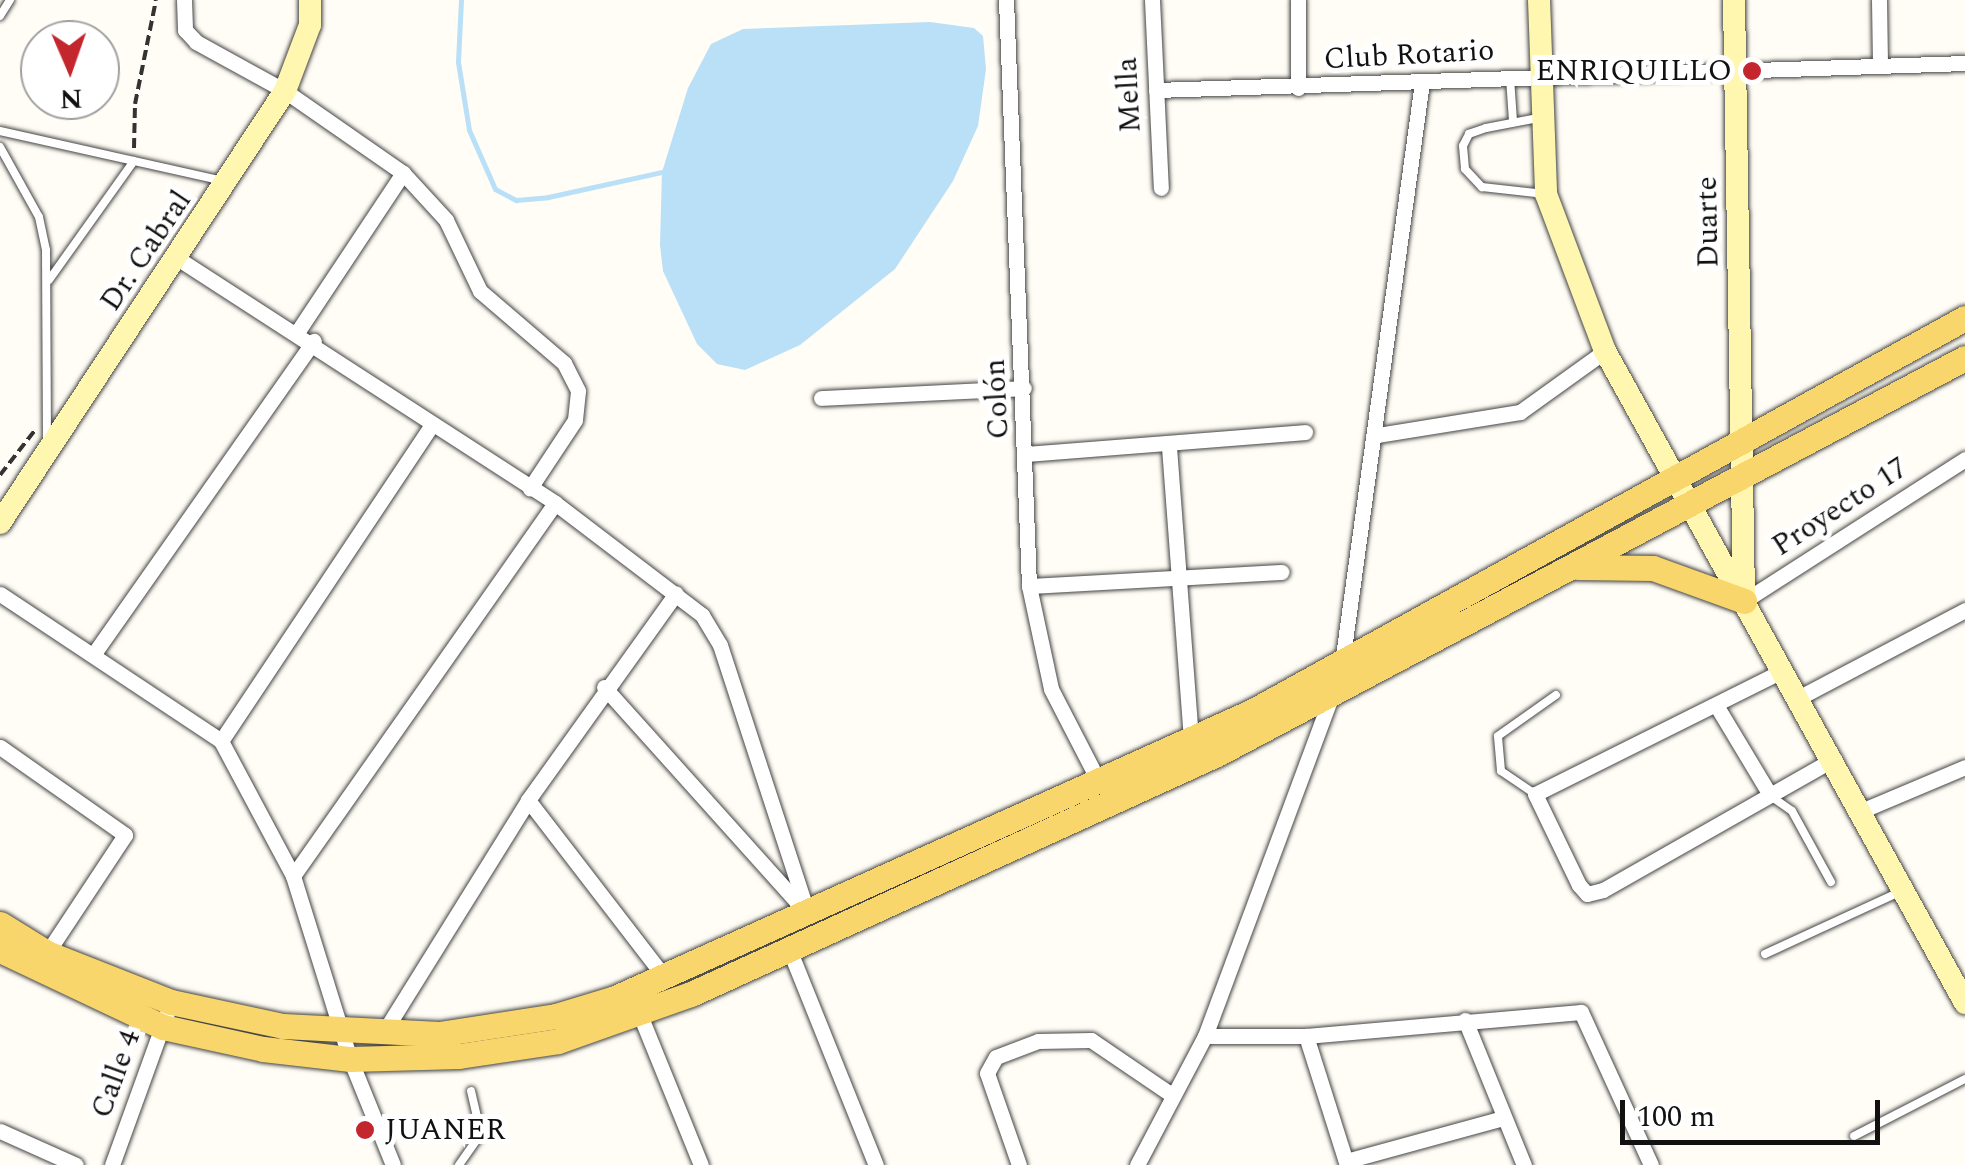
<!DOCTYPE html>
<meta charset="utf-8">
<style>
body{margin:0}
#map{position:relative;width:1965px;height:1165px;overflow:hidden;background:#fffdf5;font-family:Spectral,serif}
div>[style]{position:absolute}
[style*='--x']{left:calc(var(--x)*1px);top:calc(var(--y)*1px);width:calc(var(--w)*1px);rotate:calc(var(--a)*1deg)}
.water>*{inset:0;background:#b9e0f7}
.stream>*{height:5px;margin:-2.5px;padding:0 2.5px;transform-origin:2.5px;border-radius:2.5px;background:#b9e0f7}
.path>*{height:4px;margin-top:-2px;transform-origin:0;background:repeating-linear-gradient(90deg,#333 0 10px,transparent 0 15px)}
.roads{filter:drop-shadow(0 0 2px #444) drop-shadow(0 0 2px #444)}
.lane>*{height:8px;margin:-4px;padding:0 4px;transform-origin:4px;border-radius:4px;background:#fff}
.street>*{height:15px;margin:-7.5px;padding:0 7.5px;transform-origin:7.5px;border-radius:7.5px;background:#fff}
.secondary>*{height:22px;margin:-11px;padding:0 11px;transform-origin:11px;border-radius:11px;background:#fff6b0}
.primary>*{height:25px;margin:-12.5px;padding:0 12.5px;transform-origin:12.5px;border-radius:12.5px;background:#f9d66b}
.dots>*{width:28px;height:28px;translate:-50% -50%;box-sizing:border-box;border:5px solid #fff;border-radius:50%}
span{translate:-50% -50%;white-space:nowrap;text-align:center;line-height:1.15;-webkit-text-stroke:10px #fff;paint-order:stroke}
.street-label{font-size:30px;color:#111}
.poi-label{font-size:30px;color:#111}
.right{translate:-100% -50%;text-align:right}
.left{translate:0 -50%;text-align:left}
.north{position:absolute;left:20px;top:20px;width:100px;height:100px;box-sizing:border-box;background:#fff;border:2px solid #a0a0a0;border-radius:50%;rotate:178deg;font-size:28px;font-weight:700;line-height:40px;text-align:center;color:#111}
.north::after{content:'';display:block;margin:auto;width:35px;height:45px;background:#c4262e;clip-path:polygon(50% 0,100% 100%,50% 72%,0 100%)}
.scale{position:absolute;left:1620px;top:1100px;width:260px;height:45px;box-sizing:border-box;border:5px solid #111;border-top:0;padding-left:12px;font-size:30px;line-height:35px;white-space:nowrap;color:#111;-webkit-text-stroke:8px #fff;paint-order:stroke}
</style>
<div id="map">
<div class="water">
<div style="clip-path:polygon(930px 22px,974px 28px,983px 36px,986px 69px,978px 126px,953px 181px,895px 269px,800px 345px,745px 370px,717px 364px,697px 344px,663px 271px,660px 245px,662px 172px,688px 88px,711px 44px,743px 29px)"></div>
</div>
<div class="stream">
<div style="--x:461;--y:0;--w:62;--a:92.8"></div>
<div style="--x:458;--y:62;--w:69;--a:80.8"></div>
<div style="--x:469;--y:130;--w:64;--a:66.2"></div>
<div style="--x:495;--y:189;--w:24;--a:28"></div>
<div style="--x:516;--y:200;--w:32;--a:-5"></div>
<div style="--x:548;--y:197;--w:117;--a:-12.4"></div>
</div>
<div class="path">
<div style="--x:134;--y:148;--w:44;--a:-88.7"></div>
<div style="--x:135;--y:104;--w:106;--a:-78.6"></div>
<div style="--x:0;--y:475;--w:58;--a:-52"></div>
</div>
<div class="roads">
<div class="lane">
<div style="--x:0;--y:16;--w:19;--a:-58"></div>
<div style="--x:1510;--y:78;--w:43;--a:86"></div>
<div style="--x:1538;--y:118;--w:53;--a:169.1"></div>
<div style="--x:1486;--y:128;--w:18;--a:161"></div>
<div style="--x:1469;--y:134;--w:13;--a:117"></div>
<div style="--x:1463;--y:146;--w:23;--a:85"></div>
<div style="--x:1465;--y:169;--w:25;--a:47"></div>
<div style="--x:1482;--y:187;--w:63;--a:6.3"></div>
<div style="--x:0;--y:131;--w:225;--a:12.6"></div>
<div style="--x:0;--y:147;--w:80;--a:60.9"></div>
<div style="--x:39;--y:217;--w:34;--a:78"></div>
<div style="--x:46;--y:250;--w:188;--a:89.7"></div>
<div style="--x:49;--y:280;--w:146;--a:-54.5"></div>
<div style="--x:1535;--y:794;--w:41;--a:-145.9"></div>
<div style="--x:1501;--y:771;--w:35;--a:-95"></div>
<div style="--x:1498;--y:736;--w:71;--a:-35.3"></div>
<div style="--x:1772;--y:797;--w:24;--a:35"></div>
<div style="--x:1792;--y:811;--w:81;--a:61.2"></div>
<div style="--x:1765;--y:954;--w:149;--a:-24.7"></div>
<div style="--x:1854;--y:1136;--w:125;--a:-27.2"></div>
<div style="--x:459;--y:1165;--w:38;--a:-55"></div>
<div style="--x:481;--y:1134;--w:44;--a:-103.1"></div>
</div>
<div class="street">
<div style="--x:184;--y:0;--w:30;--a:88"></div>
<div style="--x:185;--y:30;--w:16;--a:47"></div>
<div style="--x:196;--y:42;--w:102;--a:28.8"></div>
<div style="--x:285;--y:91;--w:144;--a:34.8"></div>
<div style="--x:403;--y:173;--w:64;--a:47.5"></div>
<div style="--x:446;--y:220;--w:79;--a:64.4"></div>
<div style="--x:480;--y:291;--w:111;--a:40.6"></div>
<div style="--x:564;--y:363;--w:31;--a:63"></div>
<div style="--x:578;--y:391;--w:29;--a:96"></div>
<div style="--x:575;--y:420;--w:82;--a:123.5"></div>
<div style="--x:1006;--y:0;--w:586;--a:87.75"></div>
<div style="--x:1029;--y:586;--w:105;--a:77.9"></div>
<div style="--x:1051;--y:689;--w:105;--a:62.7"></div>
<div style="--x:1152;--y:0;--w:188;--a:87.3"></div>
<div style="--x:1298;--y:0;--w:88;--a:90"></div>
<div style="--x:1879;--y:0;--w:65;--a:89.1"></div>
<div style="--x:1156;--y:90;--w:809;--a:-1.91"></div>
<div style="--x:177;--y:258;--w:450;--a:32.9"></div>
<div style="--x:555;--y:503;--w:185;--a:37.3"></div>
<div style="--x:702;--y:615;--w:35;--a:59"></div>
<div style="--x:720;--y:645;--w:283;--a:71.9"></div>
<div style="--x:298;--y:331;--w:190;--a:-56.4"></div>
<div style="--x:821;--y:398;--w:203;--a:-2.8"></div>
<div style="--x:1378;--y:435;--w:144;--a:-9.2"></div>
<div style="--x:1520;--y:412;--w:105;--a:-35.7"></div>
<div style="--x:1169;--y:447;--w:293;--a:85.7"></div>
<div style="--x:1027;--y:454;--w:279;--a:-4.5"></div>
<div style="--x:1029;--y:586;--w:253;--a:-3.2"></div>
<div style="--x:0;--y:594;--w:265;--a:33.6"></div>
<div style="--x:221;--y:741;--w:153;--a:61.9"></div>
<div style="--x:293;--y:876;--w:192;--a:72.7"></div>
<div style="--x:350;--y:1059;--w:114;--a:67.9"></div>
<div style="--x:1744;--y:601;--w:263;--a:-32.7"></div>
<div style="--x:93;--y:655;--w:384;--a:-54.9"></div>
<div style="--x:1342;--y:663;--w:586;--a:-82.16"></div>
<div style="--x:1784;--y:670;--w:278;--a:153.5"></div>
<div style="--x:1535;--y:794;--w:101;--a:64.2"></div>
<div style="--x:1579;--y:885;--w:12;--a:48"></div>
<div style="--x:1587;--y:894;--w:16;--a:-14"></div>
<div style="--x:1603;--y:890;--w:266;--a:-29.6"></div>
<div style="--x:604;--y:687;--w:297;--a:48.1"></div>
<div style="--x:1800;--y:697;--w:187;--a:-27.8"></div>
<div style="--x:1716;--y:705;--w:105;--a:59"></div>
<div style="--x:221;--y:741;--w:376;--a:-56.3"></div>
<div style="--x:0;--y:747;--w:153;--a:35.1"></div>
<div style="--x:125;--y:835;--w:141;--a:123.5"></div>
<div style="--x:528;--y:800;--w:225;--a:52.4"></div>
<div style="--x:1861;--y:811;--w:113;--a:-22.9"></div>
<div style="--x:293;--y:876;--w:456;--a:-54.9"></div>
<div style="--x:789;--y:949;--w:233;--a:68.1"></div>
<div style="--x:640;--y:1015;--w:162;--a:67.9"></div>
<div style="--x:1465;--y:1020;--w:157;--a:67.9"></div>
<div style="--x:382;--y:1035;--w:277;--a:-58.1"></div>
<div style="--x:528;--y:800;--w:254;--a:-54.4"></div>
<div style="--x:1205;--y:1036;--w:101;--a:0"></div>
<div style="--x:1306;--y:1036;--w:276;--a:-5"></div>
<div style="--x:1581;--y:1012;--w:168;--a:65.4"></div>
<div style="--x:1306;--y:1036;--w:135;--a:72.4"></div>
<div style="--x:0;--y:1131;--w:83;--a:24.1"></div>
<div style="--x:1346;--y:1161;--w:163;--a:-15.3"></div>
<div style="--x:112;--y:1165;--w:173;--a:-70.1"></div>
<div style="--x:1019;--y:1165;--w:97;--a:-109.2"></div>
<div style="--x:987;--y:1073;--w:18;--a:-61"></div>
<div style="--x:996;--y:1057;--w:45;--a:-20.9"></div>
<div style="--x:1038;--y:1041;--w:53;--a:-1.1"></div>
<div style="--x:1091;--y:1040;--w:98;--a:34.2"></div>
<div style="--x:1137;--y:1165;--w:146;--a:-62.2"></div>
<div style="--x:1205;--y:1036;--w:365;--a:-69.6"></div>
</div>
<div class="secondary">
<div style="--x:1539;--y:0;--w:194;--a:87.9"></div>
<div style="--x:1546;--y:194;--w:168;--a:69.4"></div>
<div style="--x:1605;--y:351;--w:745;--a:61.09"></div>
<div style="--x:1734;--y:0;--w:596;--a:89.04"></div>
<div style="--x:0;--y:523;--w:518;--a:-56.59"></div>
<div style="--x:285;--y:91;--w:71;--a:-69.3"></div>
<div style="--x:310;--y:25;--w:25;--a:-90"></div>
</div>
<div class="primary">
<div style="--x:1578;--y:567;--w:75;--a:0.8"></div>
<div style="--x:1653;--y:568;--w:97;--a:19.9"></div>
<div style="--x:0;--y:924;--w:55;--a:31.7"></div>
<div style="--x:47;--y:953;--w:133;--a:21.6"></div>
<div style="--x:171;--y:1002;--w:115;--a:12.1"></div>
<div style="--x:283;--y:1026;--w:156;--a:2.9"></div>
<div style="--x:439;--y:1034;--w:118;--a:-8.7"></div>
<div style="--x:556;--y:1016;--w:62;--a:-17"></div>
<div style="--x:615;--y:998;--w:700;--a:-24.22"></div>
<div style="--x:1253;--y:711;--w:813;--a:-28.9"></div>
<div style="--x:0;--y:950;--w:180;--a:25.3"></div>
<div style="--x:163;--y:1027;--w:102;--a:12.4"></div>
<div style="--x:263;--y:1049;--w:88;--a:6.6"></div>
<div style="--x:350;--y:1059;--w:109;--a:-1.6"></div>
<div style="--x:459;--y:1056;--w:100;--a:-8.6"></div>
<div style="--x:558;--y:1041;--w:141;--a:-19.5"></div>
<div style="--x:691;--y:994;--w:578;--a:-24.53"></div>
<div style="--x:1217;--y:754;--w:846;--a:-27.9"></div>
</div>
</div>
<div class="dots">
<div style="left:1752px;top:71px;background:#c4262e"></div>
<div style="left:365px;top:1130px;background:#c4262e"></div>
</div>
<div class="street-label">
<span style="left:1409px;top:55px;rotate:-3deg">Club Rotario</span>
<span style="left:1129px;top:95px;rotate:-93deg">Mella</span>
<span style="left:1708px;top:222px;rotate:-91deg">Duarte</span>
<span style="left:146px;top:251px;rotate:-56deg">Dr. Cabral</span>
<span style="left:997px;top:399px;rotate:-93deg">Colón</span>
<span style="left:1840px;top:507px;rotate:-33deg">Proyecto 17</span>
<span style="left:116px;top:1074px;rotate:-70deg">Calle 4</span>
</div>
<div class="poi-label">
<span class="right" style="left:1732px;top:71px">ENRIQUILLO</span>
<span class="left" style="left:385px;top:1130px">JUANER</span>
</div>
<div class="north">N</div>
<div class="scale">100 m</div>
</div>
